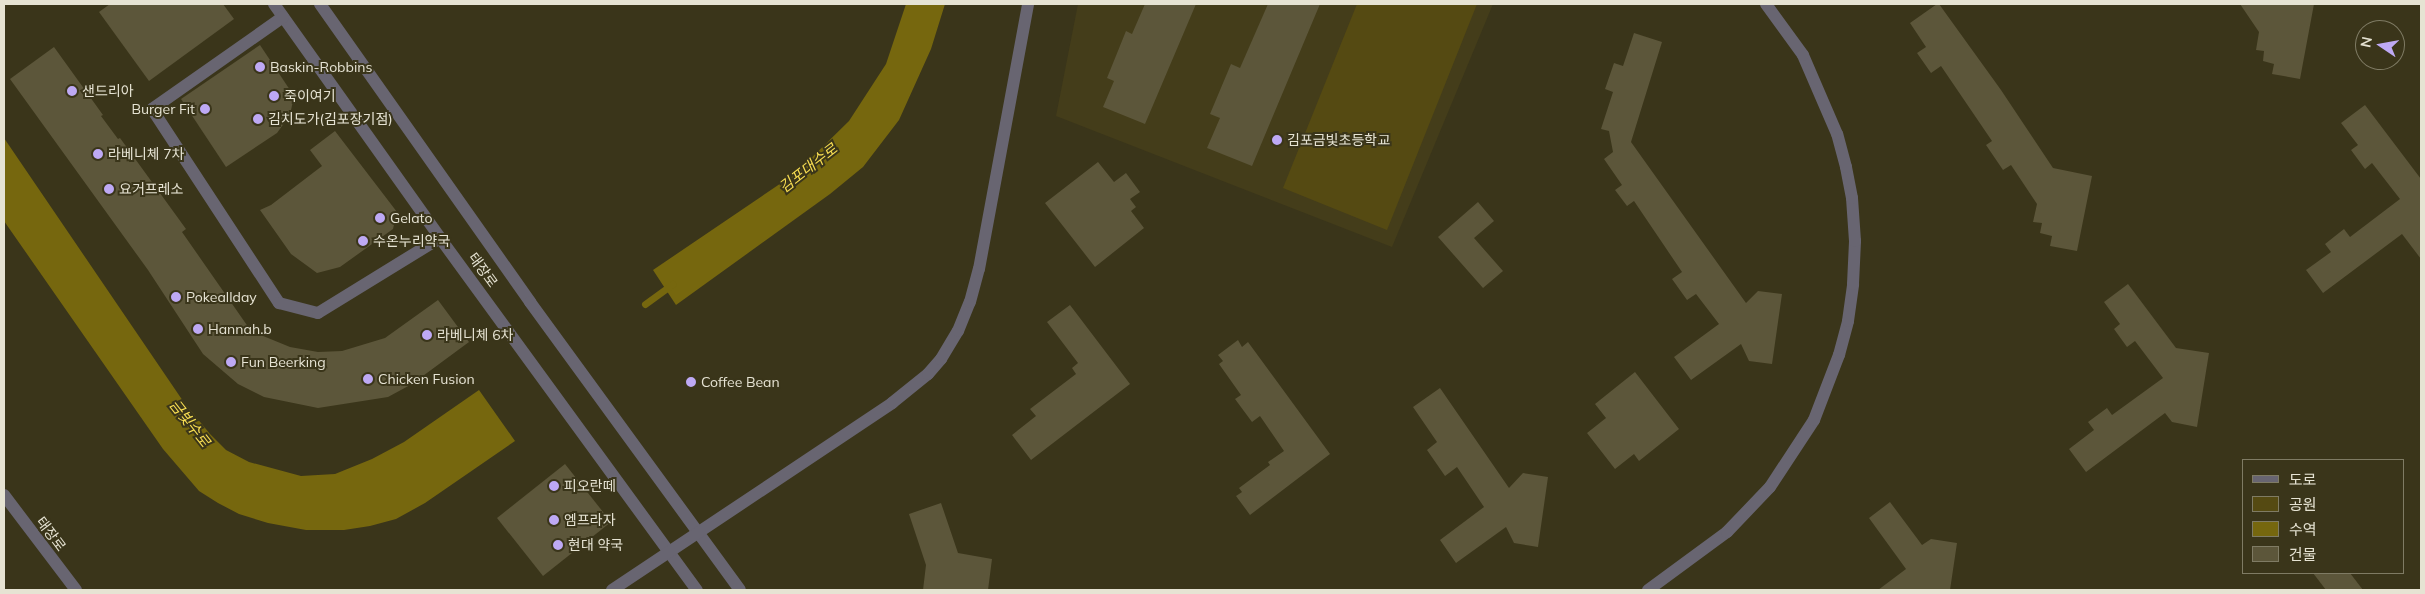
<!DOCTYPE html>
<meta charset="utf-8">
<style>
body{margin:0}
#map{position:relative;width:2425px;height:594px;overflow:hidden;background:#3a351a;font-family:Mulish,"Noto Sans KR",sans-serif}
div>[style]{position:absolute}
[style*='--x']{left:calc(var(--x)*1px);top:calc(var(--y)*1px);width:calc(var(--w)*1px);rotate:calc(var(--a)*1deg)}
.built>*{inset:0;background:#443d1a}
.green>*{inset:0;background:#554a12}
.water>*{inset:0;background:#76670e}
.stream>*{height:7px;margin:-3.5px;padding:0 3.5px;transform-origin:3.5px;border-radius:3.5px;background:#76670e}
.building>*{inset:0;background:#5c563a}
.minor>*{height:12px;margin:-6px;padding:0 6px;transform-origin:6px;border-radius:6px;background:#686571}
.dots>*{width:14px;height:14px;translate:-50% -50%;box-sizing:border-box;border:2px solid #3a351a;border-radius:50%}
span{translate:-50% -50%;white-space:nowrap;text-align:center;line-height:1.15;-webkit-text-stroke:4px #3a351a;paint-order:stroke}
.poi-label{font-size:14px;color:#e6e3d3}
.left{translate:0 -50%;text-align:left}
.right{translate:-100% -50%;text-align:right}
.street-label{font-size:14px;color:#e6e3d3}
.water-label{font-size:15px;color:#f8de52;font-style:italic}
.frame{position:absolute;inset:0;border:5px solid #e6e3d3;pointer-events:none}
.legend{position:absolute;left:2242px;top:459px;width:162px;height:115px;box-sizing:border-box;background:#3a351a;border:1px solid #7f7b64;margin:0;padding:6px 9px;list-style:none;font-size:15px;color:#e6e3d3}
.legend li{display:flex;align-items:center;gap:10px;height:25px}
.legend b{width:25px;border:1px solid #7f7b64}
.north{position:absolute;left:2355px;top:20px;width:50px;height:50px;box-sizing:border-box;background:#3a351a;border:1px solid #7f7b64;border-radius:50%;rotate:282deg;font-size:14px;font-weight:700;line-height:20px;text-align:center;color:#e6e3d3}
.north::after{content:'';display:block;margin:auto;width:18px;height:22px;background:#bea9f4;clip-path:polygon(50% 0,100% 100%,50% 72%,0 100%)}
</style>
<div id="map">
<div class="built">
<div style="clip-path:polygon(1078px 4px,1493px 4px,1392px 247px,1056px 116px)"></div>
</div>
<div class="green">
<div style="clip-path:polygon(1357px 4px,1477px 4px,1387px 230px,1283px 188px)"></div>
</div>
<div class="water">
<div style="clip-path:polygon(906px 4px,945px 4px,931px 49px,899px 120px,863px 167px,830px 194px,676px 305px,653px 270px,796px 173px,849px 121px,886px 64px)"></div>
<div style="clip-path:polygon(4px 138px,183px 401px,210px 434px,226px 450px,249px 462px,301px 476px,335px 474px,372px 459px,404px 442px,479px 390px,515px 441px,425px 503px,396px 519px,370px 526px,344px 530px,306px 530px,268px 523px,239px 514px,218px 503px,199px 491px,163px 449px,4px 221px)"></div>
</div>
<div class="stream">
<div style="--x:645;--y:304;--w:34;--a:-36"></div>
</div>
<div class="building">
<div style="clip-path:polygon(110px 4px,223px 4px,234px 19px,149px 81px,99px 12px)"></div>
<div style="clip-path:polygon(1145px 4px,1196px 4px,1145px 124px,1103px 107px,1114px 81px,1107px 78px,1126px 31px,1132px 34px)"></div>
<div style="clip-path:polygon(1268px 4px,1320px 4px,1252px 166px,1207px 148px,1220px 118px,1210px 114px,1231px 64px,1240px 68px)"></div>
<div style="clip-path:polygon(1937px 4px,1939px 4px,2001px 90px,2053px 168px,2092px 176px,2077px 251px,2050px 246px,2052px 236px,2040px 233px,2042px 223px,2033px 222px,2037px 204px,2011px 165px,2003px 170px,1986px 145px,1992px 141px,1941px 66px,1931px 73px,1917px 53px,1926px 47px,1910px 23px)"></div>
<div style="clip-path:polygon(2240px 4px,2314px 4px,2300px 79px,2272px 74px,2274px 64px,2263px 61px,2264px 51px,2256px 50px,2259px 32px)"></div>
<div style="clip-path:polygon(1634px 33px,1662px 42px,1631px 142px,1746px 303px,1758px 291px,1782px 294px,1772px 364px,1749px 361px,1741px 344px,1691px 380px,1674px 357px,1719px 324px,1696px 294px,1687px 300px,1672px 279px,1682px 272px,1634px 201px,1627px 206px,1615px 190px,1622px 185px,1604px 159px,1613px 152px,1609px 131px,1601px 129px,1613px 92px,1605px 89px,1614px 63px,1623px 66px)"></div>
<div style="clip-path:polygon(260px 45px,294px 96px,290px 115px,277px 133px,226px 167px,181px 99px)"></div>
<div style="clip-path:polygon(54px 47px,103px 115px,101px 116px,118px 139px,120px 138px,186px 229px,182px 232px,251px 331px,290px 347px,318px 352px,342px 351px,385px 338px,438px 300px,469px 342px,412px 384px,388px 397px,318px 408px,264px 397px,238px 384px,203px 354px,148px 270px,10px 79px)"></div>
<div style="clip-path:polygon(2365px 105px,2421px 179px,2421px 259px,2402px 234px,2323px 293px,2306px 270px,2331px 252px,2325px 244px,2344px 229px,2350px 237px,2400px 199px,2372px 163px,2365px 169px,2351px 150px,2358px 145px,2341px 123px)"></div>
<div style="clip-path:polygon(335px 131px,397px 212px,393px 229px,340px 267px,317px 273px,291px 254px,260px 210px,271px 205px,322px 166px,310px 150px)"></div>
<div style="clip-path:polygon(1098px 162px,1114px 182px,1126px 173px,1140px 192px,1130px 199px,1136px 207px,1131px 211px,1144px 228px,1095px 267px,1045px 203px)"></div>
<div style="clip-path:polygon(1478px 202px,1494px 221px,1474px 238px,1503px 271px,1483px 288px,1438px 237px)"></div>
<div style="clip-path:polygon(2128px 284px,2176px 348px,2209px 353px,2197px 427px,2172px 422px,2165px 413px,2086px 472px,2069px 449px,2094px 430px,2088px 422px,2107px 408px,2112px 415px,2163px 378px,2135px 341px,2127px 347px,2114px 329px,2120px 324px,2104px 302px)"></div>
<div style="clip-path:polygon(1070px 305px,1130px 384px,1031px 460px,1012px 435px,1036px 416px,1030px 409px,1076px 374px,1072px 368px,1078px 363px,1047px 322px)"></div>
<div style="clip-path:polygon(1238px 340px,1242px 347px,1248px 342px,1330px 454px,1250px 515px,1236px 496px,1242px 492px,1239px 488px,1270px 465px,1268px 462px,1284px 451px,1260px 416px,1252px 422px,1235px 399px,1241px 395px,1219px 364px,1223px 361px,1218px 355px)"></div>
<div style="clip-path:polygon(1635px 372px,1679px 429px,1639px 461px,1634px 454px,1615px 469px,1587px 433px,1606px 418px,1595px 404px)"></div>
<div style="clip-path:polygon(1440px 388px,1509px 488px,1523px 473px,1548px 477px,1538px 547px,1514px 543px,1506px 527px,1456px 563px,1440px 540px,1484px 507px,1457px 467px,1445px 476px,1427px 450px,1437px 442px,1413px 407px)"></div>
<div style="clip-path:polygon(565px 464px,611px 522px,543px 576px,497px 518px)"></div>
<div style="clip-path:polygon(1890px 502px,1922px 545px,1931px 539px,1957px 543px,1950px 590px,1878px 590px,1906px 569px,1869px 518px)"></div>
<div style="clip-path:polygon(941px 503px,958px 553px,992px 559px,988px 590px,923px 590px,926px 565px,909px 514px)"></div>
<div style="clip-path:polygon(2313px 573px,2350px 573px,2363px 590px,2326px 590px)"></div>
</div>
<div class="minor">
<div style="--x:274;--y:4;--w:287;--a:54.6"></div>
<div style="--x:440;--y:238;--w:436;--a:53.9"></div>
<div style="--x:320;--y:4;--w:365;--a:54.8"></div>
<div style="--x:530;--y:302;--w:356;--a:53.9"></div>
<div style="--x:283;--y:17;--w:160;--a:144.9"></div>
<div style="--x:152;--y:109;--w:232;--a:56.8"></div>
<div style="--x:279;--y:303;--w:40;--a:14.4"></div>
<div style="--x:318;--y:313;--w:143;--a:-31.6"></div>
<div style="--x:4;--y:495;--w:119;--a:52.8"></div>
<div style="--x:612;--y:590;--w:337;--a:-33.7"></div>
<div style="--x:892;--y:403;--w:46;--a:-38.9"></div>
<div style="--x:928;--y:374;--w:20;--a:-49"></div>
<div style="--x:941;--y:359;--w:33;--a:-59"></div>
<div style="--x:958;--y:331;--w:31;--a:-68"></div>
<div style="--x:970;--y:302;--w:34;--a:-75"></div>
<div style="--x:979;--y:269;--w:269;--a:-79.5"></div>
<div style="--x:1648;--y:590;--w:98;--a:-36.3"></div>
<div style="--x:1727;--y:532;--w:62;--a:-46.3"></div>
<div style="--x:1770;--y:487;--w:80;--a:-56.7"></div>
<div style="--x:1814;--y:420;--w:70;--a:-69"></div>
<div style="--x:1839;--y:355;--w:35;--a:-75"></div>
<div style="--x:1848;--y:321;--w:37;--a:-82"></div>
<div style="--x:1853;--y:284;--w:43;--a:-87.3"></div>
<div style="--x:1855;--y:241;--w:43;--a:-94"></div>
<div style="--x:1852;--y:198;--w:32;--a:-101"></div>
<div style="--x:1846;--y:167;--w:34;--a:-105"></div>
<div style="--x:1837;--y:134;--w:86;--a:-113.3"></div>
<div style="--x:1803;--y:55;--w:63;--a:-126"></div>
</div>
<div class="dots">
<div style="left:260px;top:67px;background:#bea9f4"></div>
<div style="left:72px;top:91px;background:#bea9f4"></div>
<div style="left:274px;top:96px;background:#bea9f4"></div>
<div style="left:205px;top:109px;background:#bea9f4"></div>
<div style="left:258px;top:119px;background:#bea9f4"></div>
<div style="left:1277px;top:140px;background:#bea9f4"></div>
<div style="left:98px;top:154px;background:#bea9f4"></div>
<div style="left:109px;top:189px;background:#bea9f4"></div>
<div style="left:380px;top:218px;background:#bea9f4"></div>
<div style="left:363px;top:241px;background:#bea9f4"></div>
<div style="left:176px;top:297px;background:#bea9f4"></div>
<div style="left:198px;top:329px;background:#bea9f4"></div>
<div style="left:427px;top:335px;background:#bea9f4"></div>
<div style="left:231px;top:362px;background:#bea9f4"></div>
<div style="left:368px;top:379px;background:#bea9f4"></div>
<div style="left:691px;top:382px;background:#bea9f4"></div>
<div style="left:554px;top:486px;background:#bea9f4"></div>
<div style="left:554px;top:520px;background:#bea9f4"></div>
<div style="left:558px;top:545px;background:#bea9f4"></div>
</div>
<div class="poi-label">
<span class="left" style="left:270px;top:67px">Baskin-Robbins</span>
<span class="left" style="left:82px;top:91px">샌드리아</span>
<span class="left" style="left:284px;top:96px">죽이여기</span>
<span class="right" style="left:195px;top:109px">Burger Fit</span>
<span class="left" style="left:268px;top:119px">김치도가(김포장기점)</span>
<span class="left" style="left:1287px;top:140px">김포금빛초등학교</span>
<span class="left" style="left:108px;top:154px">라베니체 7차</span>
<span class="left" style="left:119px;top:189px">요거프레소</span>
<span class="left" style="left:390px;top:218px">Gelato</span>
<span class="left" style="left:373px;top:241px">수온누리약국</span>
<span class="left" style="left:186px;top:297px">Pokeallday</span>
<span class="left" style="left:208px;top:329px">Hannah.b</span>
<span class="left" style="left:437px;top:335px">라베니체 6차</span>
<span class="left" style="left:241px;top:362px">Fun Beerking</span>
<span class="left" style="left:378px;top:379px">Chicken Fusion</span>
<span class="left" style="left:701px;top:382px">Coffee Bean</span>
<span class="left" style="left:564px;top:486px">피오란떼</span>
<span class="left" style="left:564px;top:520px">엠프라자</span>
<span class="left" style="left:568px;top:545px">현대 약국</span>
</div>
<div class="street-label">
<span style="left:483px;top:270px;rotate:54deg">태장로</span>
<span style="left:51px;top:534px;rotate:53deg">태장로</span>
</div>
<div class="water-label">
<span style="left:808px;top:168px;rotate:-38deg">김포대수로</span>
<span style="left:190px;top:423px;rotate:52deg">금빛수로</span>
</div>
<div class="frame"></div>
<ul class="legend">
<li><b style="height:6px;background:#686571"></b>도로</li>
<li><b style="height:14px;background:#554a12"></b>공원</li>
<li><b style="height:14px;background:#76670e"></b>수역</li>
<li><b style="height:14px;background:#5c563a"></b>건물</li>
</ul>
<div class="north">N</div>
</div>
